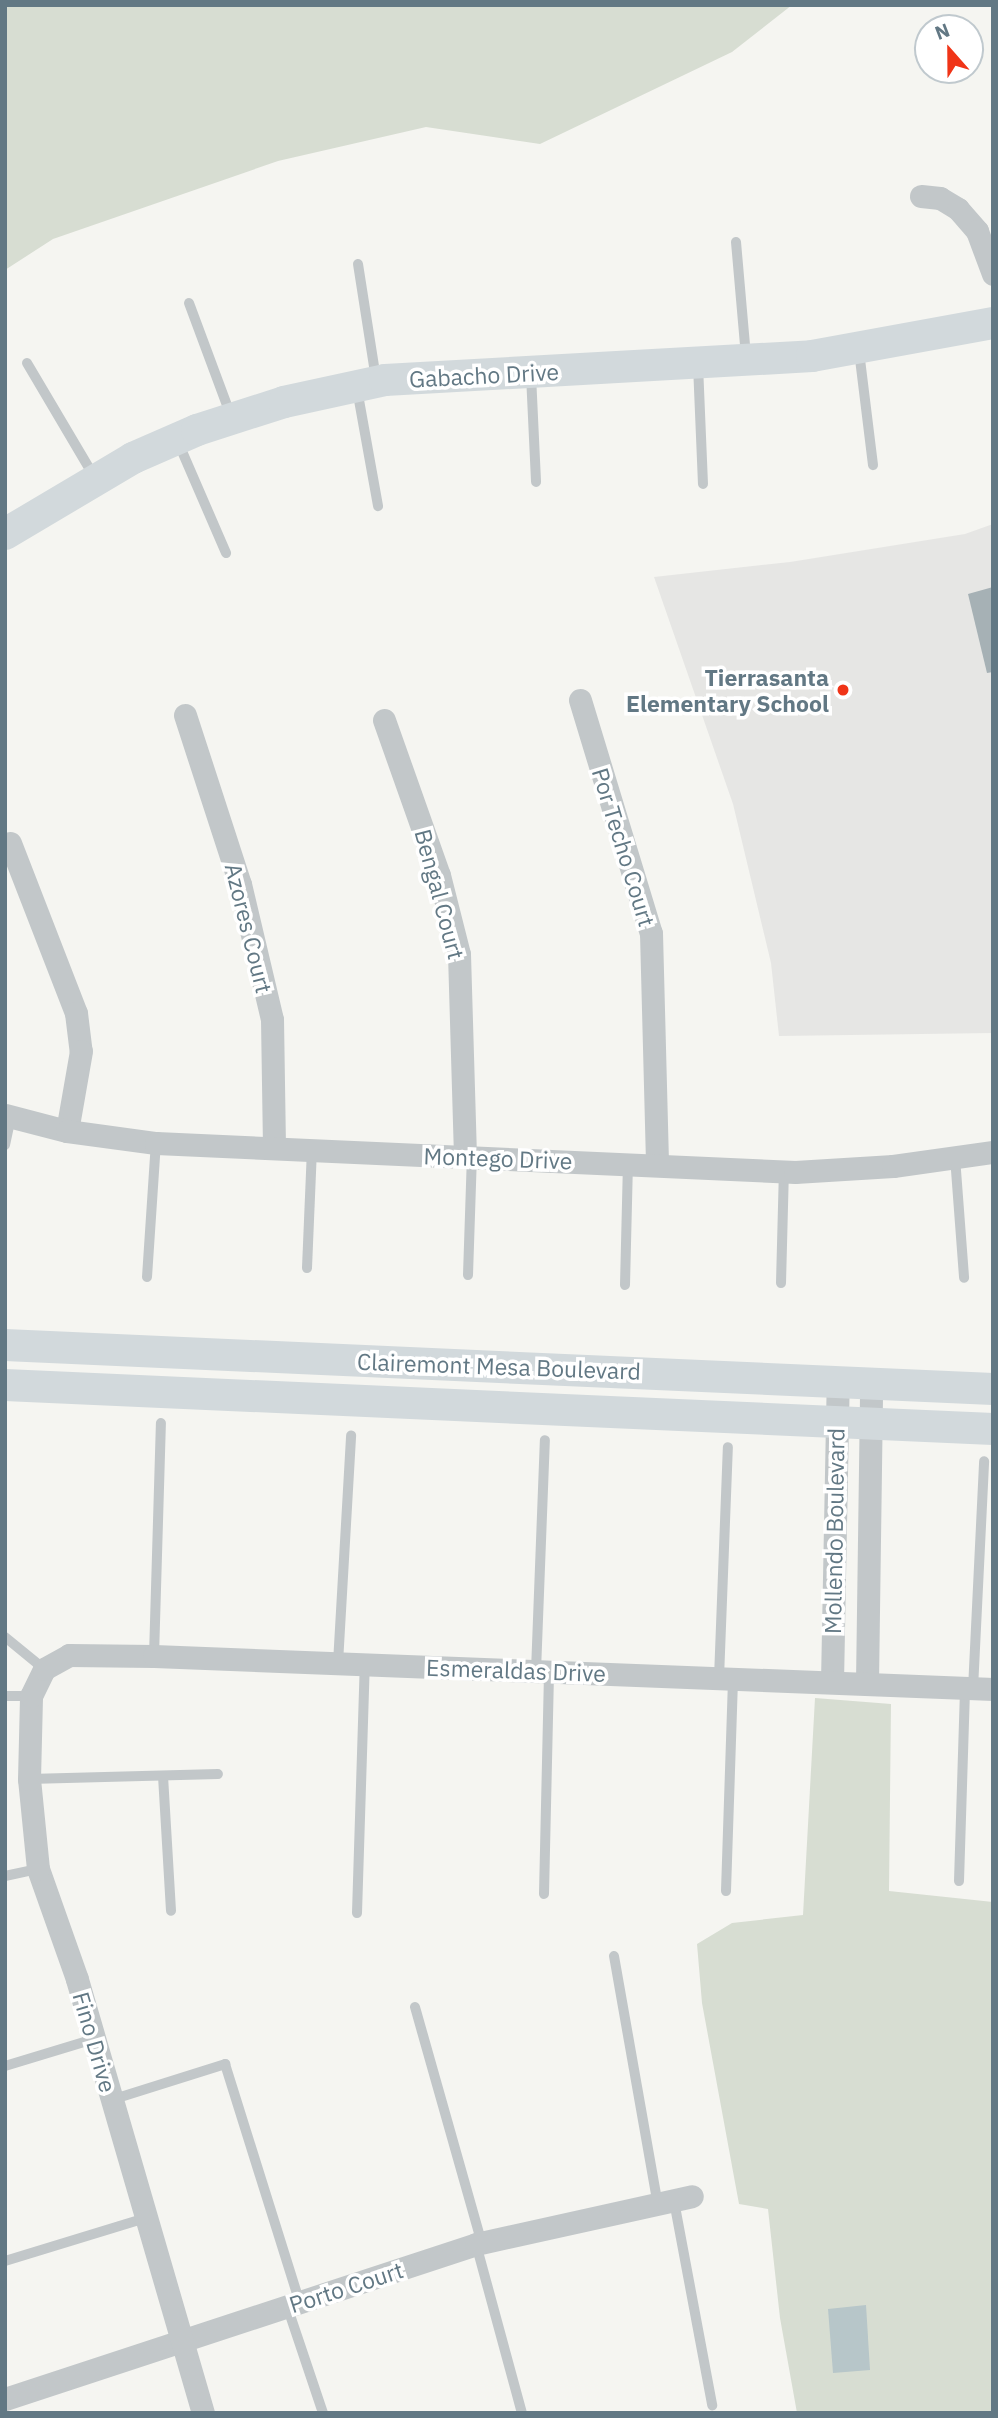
<!DOCTYPE html>
<style>
body{margin:0}
#map{position:relative;width:998px;height:2418px;overflow:hidden;background:#f5f5f1;font-family:"IBM Plex Sans",sans-serif}
div>[style]{position:absolute}
[style*='--x']{left:calc(var(--x)*1px);top:calc(var(--y)*1px);width:calc(var(--w)*1px);rotate:calc(var(--a)*1deg)}
.built>*{inset:0;background:#e6e6e4}
.green>*{inset:0;background:#d7ddd2}
.water>*{inset:0;background:#b7c6c9}
.building>*{inset:0;background:#a6b1b5}
.lane>*{height:10px;margin:-5px;padding:0 5px;transform-origin:5px;border-radius:5px;background:#c2c7c9}
.street>*{height:23px;margin:-11.5px;padding:0 11.5px;transform-origin:11.5px;border-radius:11.5px;background:#c2c7c9}
.secondary>*{height:32px;margin:-16px;padding:0 16px;transform-origin:16px;border-radius:16px;background:#d2d9dc}
.dots>*{width:19px;height:19px;translate:-50% -50%;box-sizing:border-box;border:4px solid #fff;border-radius:50%}
span{translate:-50% -50%;white-space:nowrap;text-align:center;line-height:1.15;-webkit-text-stroke:7px #fff;paint-order:stroke}
.street-label{font-size:23px;color:#627884}
.poi-label{font-size:23px;color:#627884;font-weight:700}
.right{translate:-100% -50%;text-align:right}
.frame{position:absolute;inset:0;border:7px solid #627884;pointer-events:none}
.north{position:absolute;left:914px;top:14px;width:70px;height:70px;box-sizing:border-box;background:#fff;border:2px solid #c0c9ce;border-radius:50%;rotate:339deg;font-size:19px;font-weight:700;line-height:28px;text-align:center;color:#627884}
.north::after{content:'';display:block;margin:auto;width:24px;height:32px;background:#f03417;clip-path:polygon(50% 0,100% 100%,50% 72%,0 100%)}
</style>
<div id="map">
<div class="built">
<div style="clip-path:polygon(993px 524px,993px 1033px,779px 1036px,771px 963px,733px 804px,654px 577px,790px 562px,965px 534px)"></div>
</div>
<div class="green">
<div style="clip-path:polygon(5px 5px,792px 5px,732px 52px,540px 144px,426px 127px,278px 161px,53px 239px,5px 270px)"></div>
<div style="clip-path:polygon(815px 1698px,891px 1704px,889px 1891px,993px 1902px,993px 2413px,797px 2413px,780px 2318px,768px 2209px,739px 2204px,702px 2003px,697px 1944px,732px 1923px,803px 1915px)"></div>
</div>
<div class="water">
<div style="clip-path:polygon(866px 2305px,870px 2370px,833px 2373px,828px 2309px)"></div>
</div>
<div class="building">
<div style="clip-path:polygon(993px 587px,993px 672px,987px 673px,968px 594px)"></div>
</div>
<div class="lane">
<div style="--x:736;--y:242;--w:115;--a:85"></div>
<div style="--x:358;--y:264;--w:116;--a:81.1"></div>
<div style="--x:189;--y:303;--w:121;--a:69.6"></div>
<div style="--x:859;--y:351;--w:115;--a:83"></div>
<div style="--x:27;--y:363;--w:134;--a:59.4"></div>
<div style="--x:698;--y:365;--w:119;--a:87.6"></div>
<div style="--x:531;--y:375;--w:107;--a:87.3"></div>
<div style="--x:357;--y:389;--w:119;--a:79.8"></div>
<div style="--x:178;--y:442;--w:121;--a:66.6"></div>
<div style="--x:5;--y:1145;--w:29;--a:-78"></div>
<div style="--x:955;--y:1157;--w:121;--a:85.7"></div>
<div style="--x:307;--y:1268;--w:118;--a:-87.6"></div>
<div style="--x:468;--y:1275;--w:118;--a:-88.1"></div>
<div style="--x:147;--y:1277;--w:134;--a:-86.2"></div>
<div style="--x:781;--y:1283;--w:112;--a:-88.5"></div>
<div style="--x:625;--y:1285;--w:122;--a:-88.6"></div>
<div style="--x:5;--y:1637;--w:50;--a:39.4"></div>
<div style="--x:154;--y:1656;--w:233;--a:-88.3"></div>
<div style="--x:338;--y:1663;--w:228;--a:-86.7"></div>
<div style="--x:536;--y:1671;--w:231;--a:-87.8"></div>
<div style="--x:719;--y:1678;--w:231;--a:-87.8"></div>
<div style="--x:973;--y:1689;--w:228;--a:-87.2"></div>
<div style="--x:5;--y:1696;--w:26;--a:0"></div>
<div style="--x:163;--y:1776;--w:135;--a:86.6"></div>
<div style="--x:29;--y:1779;--w:189;--a:-1.5"></div>
<div style="--x:5;--y:1876;--w:34;--a:-12"></div>
<div style="--x:959;--y:1881;--w:192;--a:-88.2"></div>
<div style="--x:726;--y:1891;--w:212;--a:-88.1"></div>
<div style="--x:544;--y:1894;--w:222;--a:-88.7"></div>
<div style="--x:357;--y:1913;--w:248;--a:-88.2"></div>
<div style="--x:614;--y:1956;--w:253;--a:80"></div>
<div style="--x:415;--y:2007;--w:245;--a:74.2"></div>
<div style="--x:5;--y:2066;--w:93;--a:-16.9"></div>
<div style="--x:111;--y:2100;--w:120;--a:-17.5"></div>
<div style="--x:225;--y:2064;--w:250;--a:72.6"></div>
<div style="--x:674;--y:2201;--w:208;--a:79.4"></div>
<div style="--x:476;--y:2244;--w:175;--a:74.8"></div>
<div style="--x:5;--y:2261;--w:147;--a:-17"></div>
<div style="--x:287;--y:2306;--w:113;--a:71.4"></div>
</div>
<div class="street">
<div style="--x:921;--y:196;--w:19;--a:6"></div>
<div style="--x:940;--y:198;--w:21;--a:31"></div>
<div style="--x:958;--y:209;--w:29;--a:49"></div>
<div style="--x:977;--y:231;--w:46;--a:69.6"></div>
<div style="--x:580;--y:700;--w:244;--a:73.1"></div>
<div style="--x:651;--y:933;--w:231;--a:88.5"></div>
<div style="--x:185;--y:715;--w:178;--a:72"></div>
<div style="--x:240;--y:884;--w:139;--a:76.7"></div>
<div style="--x:272;--y:1019;--w:128;--a:89.1"></div>
<div style="--x:384;--y:720;--w:164;--a:70.5"></div>
<div style="--x:439;--y:875;--w:81;--a:75.8"></div>
<div style="--x:459;--y:954;--w:203;--a:88.3"></div>
<div style="--x:10;--y:843;--w:182;--a:68.8"></div>
<div style="--x:76;--y:1013;--w:38;--a:83"></div>
<div style="--x:81;--y:1051;--w:81;--a:99.9"></div>
<div style="--x:5;--y:1115;--w:64;--a:14.5"></div>
<div style="--x:67;--y:1131;--w:90;--a:7.7"></div>
<div style="--x:156;--y:1143;--w:640;--a:2.6"></div>
<div style="--x:795;--y:1172;--w:98;--a:-3.5"></div>
<div style="--x:893;--y:1166;--w:101;--a:-8"></div>
<div style="--x:832;--y:1682;--w:301;--a:-88.9"></div>
<div style="--x:867;--y:1683;--w:301;--a:-89.2"></div>
<div style="--x:5;--y:2399;--w:496;--a:-18.2"></div>
<div style="--x:476;--y:2244;--w:221;--a:-12.5"></div>
<div style="--x:203;--y:2413;--w:452;--a:-106.2"></div>
<div style="--x:77;--y:1979;--w:117;--a:-109.5"></div>
<div style="--x:38;--y:1869;--w:90;--a:-95.7"></div>
<div style="--x:29;--y:1779;--w:83;--a:-88.6"></div>
<div style="--x:31;--y:1696;--w:30;--a:-64"></div>
<div style="--x:44;--y:1669;--w:29;--a:-29"></div>
<div style="--x:69;--y:1655;--w:85;--a:0.7"></div>
<div style="--x:154;--y:1656;--w:840;--a:2.25"></div>
</div>
<div class="secondary">
<div style="--x:5;--y:534;--w:149;--a:-30.7"></div>
<div style="--x:133;--y:458;--w:70;--a:-23.6"></div>
<div style="--x:197;--y:430;--w:91;--a:-17.8"></div>
<div style="--x:284;--y:402;--w:103;--a:-12.3"></div>
<div style="--x:385;--y:380;--w:428;--a:-3.2"></div>
<div style="--x:812;--y:356;--w:184;--a:-10.3"></div>
<div style="--x:5;--y:1345;--w:989;--a:2.55"></div>
<div style="--x:5;--y:1385;--w:989;--a:2.55"></div>
</div>
<div class="dots">
<div style="left:843px;top:690px;background:#f03417"></div>
</div>
<div class="street-label">
<span style="left:484px;top:375px;rotate:-3deg">Gabacho Drive</span>
<span style="left:624px;top:847px;rotate:73deg">Por Techo Court</span>
<span style="left:440px;top:894px;rotate:75deg">Bengal Court</span>
<span style="left:249px;top:928px;rotate:76deg">Azores Court</span>
<span style="left:498px;top:1158px;rotate:2deg">Montego Drive</span>
<span style="left:499px;top:1366px;rotate:2deg">Clairemont Mesa Boulevard</span>
<span style="left:834px;top:1531px;rotate:-89deg">Mollendo Boulevard</span>
<span style="left:516px;top:1670px;rotate:2deg">Esmeraldas Drive</span>
<span style="left:95px;top:2042px;rotate:74deg">Fino Drive</span>
<span style="left:346px;top:2287px;rotate:-18deg">Porto Court</span>
</div>
<div class="poi-label">
<span class="right" style="left:829px;top:690px">Tierrasanta<br>Elementary School</span>
</div>
<div class="frame"></div>
<div class="north">N</div>
</div>
